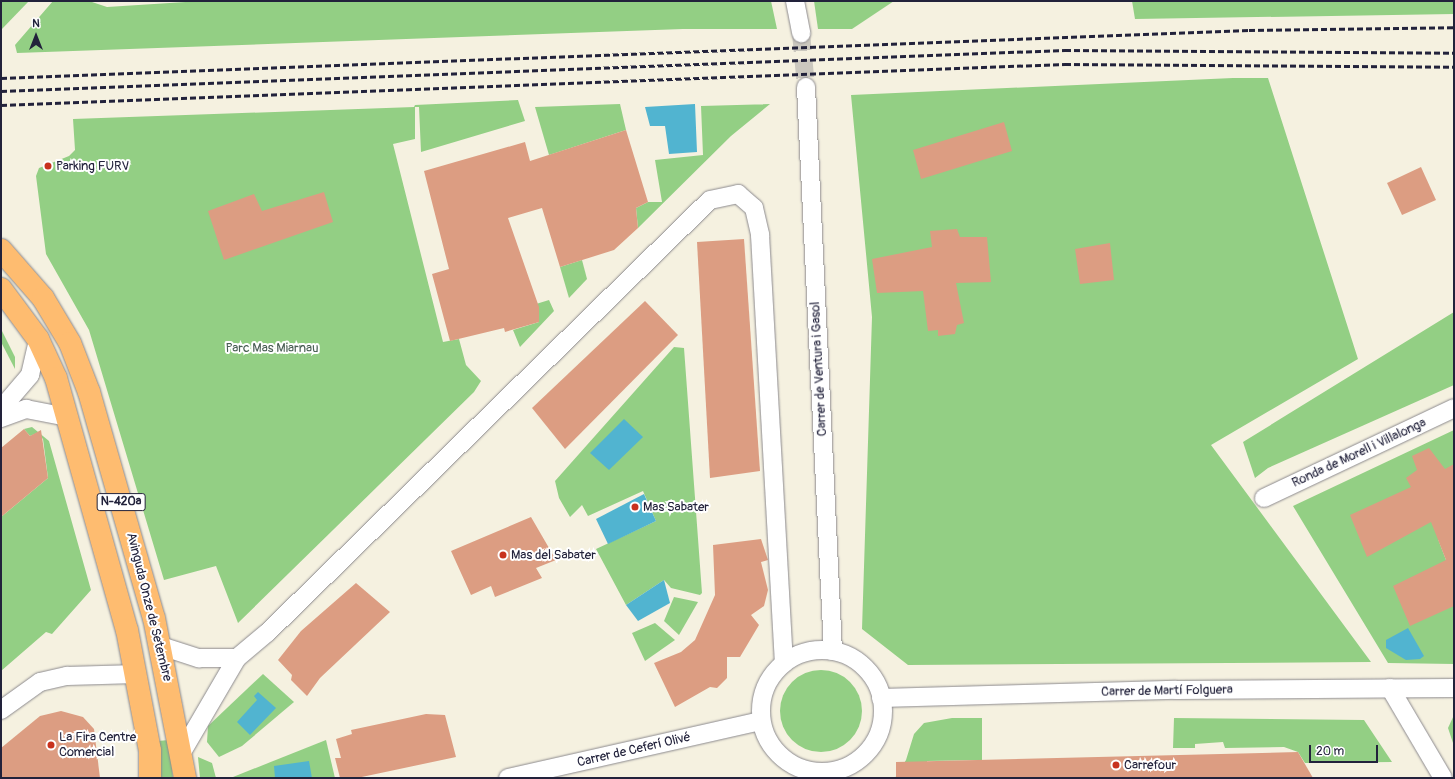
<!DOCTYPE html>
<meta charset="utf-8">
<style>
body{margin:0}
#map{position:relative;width:1455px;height:779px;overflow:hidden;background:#f5f1e0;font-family:Pangolin,sans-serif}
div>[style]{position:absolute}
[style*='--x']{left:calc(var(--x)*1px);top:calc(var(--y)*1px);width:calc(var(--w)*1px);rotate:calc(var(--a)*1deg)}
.green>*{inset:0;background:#93cf84}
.round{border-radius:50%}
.water>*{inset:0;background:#51b4d0}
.building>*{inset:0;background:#dc9d82}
.street-tunnel>*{height:18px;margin-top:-9px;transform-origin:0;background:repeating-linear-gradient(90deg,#cbc8bf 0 18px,transparent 0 27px)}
.roads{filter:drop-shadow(0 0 1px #8c8a8e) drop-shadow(0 0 1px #8c8a8e)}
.street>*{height:18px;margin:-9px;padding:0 9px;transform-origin:9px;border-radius:9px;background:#fff}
.street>.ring{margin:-9px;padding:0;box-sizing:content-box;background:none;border:18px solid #fff;border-radius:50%}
.primary>*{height:22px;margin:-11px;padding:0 11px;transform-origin:11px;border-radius:11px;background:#febc70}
.rail>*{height:3px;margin-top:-1.5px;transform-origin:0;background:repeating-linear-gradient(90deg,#22223b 0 6px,transparent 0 9px)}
.dots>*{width:11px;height:11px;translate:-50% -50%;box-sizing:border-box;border:2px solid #fff;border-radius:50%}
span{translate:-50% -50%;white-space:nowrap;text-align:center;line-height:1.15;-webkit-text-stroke:4px #fff;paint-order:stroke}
.shield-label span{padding:1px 3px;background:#fff;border:1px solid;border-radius:3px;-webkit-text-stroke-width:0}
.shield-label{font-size:12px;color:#22223b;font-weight:700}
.poi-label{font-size:13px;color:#22223b}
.left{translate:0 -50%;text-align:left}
.park-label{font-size:13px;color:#4a5f55}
.street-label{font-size:13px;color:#22223b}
.frame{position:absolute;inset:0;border:2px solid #22223b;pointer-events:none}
.north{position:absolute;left:16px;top:16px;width:40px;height:40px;-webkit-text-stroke:3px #fff;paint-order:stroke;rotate:0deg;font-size:11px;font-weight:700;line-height:16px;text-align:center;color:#22223b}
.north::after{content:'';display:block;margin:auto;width:14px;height:18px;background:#22223b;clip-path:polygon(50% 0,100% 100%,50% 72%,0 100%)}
.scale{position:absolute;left:1309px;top:745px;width:69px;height:18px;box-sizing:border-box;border:2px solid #22223b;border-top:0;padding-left:5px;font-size:12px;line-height:14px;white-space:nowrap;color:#22223b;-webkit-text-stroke:3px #fff;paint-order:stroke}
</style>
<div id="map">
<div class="green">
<div style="clip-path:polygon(1px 1px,29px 1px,1px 30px)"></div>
<div style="clip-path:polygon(53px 1px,89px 1px,107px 7px,201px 1px,771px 1px,777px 29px,683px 29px,17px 53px,15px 45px)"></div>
<div style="clip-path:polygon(814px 1px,894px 1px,852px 29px,818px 29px)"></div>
<div style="clip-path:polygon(1132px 1px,1454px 1px,1454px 14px,1135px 19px)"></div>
<div style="clip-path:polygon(1233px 78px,1268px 78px,1358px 359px,1211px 445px,1371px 662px,908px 665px,862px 629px,872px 317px,851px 95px)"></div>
<div style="clip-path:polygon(518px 100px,525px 121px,421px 152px,419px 107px,415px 107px,415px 139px,393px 144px,443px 342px,459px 339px,466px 365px,481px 381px,474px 392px,238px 623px,216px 566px,164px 580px,89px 330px,46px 254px,36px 176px,39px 168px,69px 156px,75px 150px,73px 119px,414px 107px,415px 105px)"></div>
<div style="clip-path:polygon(620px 104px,626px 130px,549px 155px,535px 107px)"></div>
<div style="clip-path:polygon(770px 104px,731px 136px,638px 228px,636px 208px,648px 202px,662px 202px,655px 160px,703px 155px,701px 106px)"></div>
<div style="clip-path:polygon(582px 260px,587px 279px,569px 298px,560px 267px)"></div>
<div style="clip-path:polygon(549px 300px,554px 311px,520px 347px,513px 330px,539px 322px,536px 304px)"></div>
<div style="clip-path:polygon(1454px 312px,1454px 385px,1268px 468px,1255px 478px,1243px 442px)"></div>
<div style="clip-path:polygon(1px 329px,15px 357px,15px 369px,1px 342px)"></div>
<div style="clip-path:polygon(674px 347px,684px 348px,702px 593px,700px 595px,671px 588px,664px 580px,626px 605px,596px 549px,656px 521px,643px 491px,588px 516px,582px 505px,570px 517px,559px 498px,555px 481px)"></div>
<div style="clip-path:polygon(32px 427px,49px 441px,91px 590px,52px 634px,46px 632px,1px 671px,1px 517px,48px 478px,43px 439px,37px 433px,30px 436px,24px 429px)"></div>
<div style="clip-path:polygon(1454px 430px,1454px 534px,1438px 539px,1454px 581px,1454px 664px,1388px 663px,1293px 506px)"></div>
<div style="clip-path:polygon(674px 597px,698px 602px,679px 635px,664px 621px)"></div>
<div style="clip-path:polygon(655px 623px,675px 640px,645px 661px,632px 633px)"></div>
<div class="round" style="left:780px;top:670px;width:82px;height:82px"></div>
<div style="clip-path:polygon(263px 674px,294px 702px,242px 746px,219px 757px,207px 742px,208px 726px)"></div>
<div style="clip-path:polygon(1454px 715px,1454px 746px,1448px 728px)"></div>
<div style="clip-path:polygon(952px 718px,982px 718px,982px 760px,927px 761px,927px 778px,895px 778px,906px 760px,914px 734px,924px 723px)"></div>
<div style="clip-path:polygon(1174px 718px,1364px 720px,1392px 762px,1305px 763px,1298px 752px,1284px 747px,1225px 748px,1223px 742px,1195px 744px,1195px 748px,1173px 748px)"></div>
<div style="clip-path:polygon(169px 740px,173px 778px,161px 778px,158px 741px)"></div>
<div style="clip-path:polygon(326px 740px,335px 778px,233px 777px)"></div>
<div style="clip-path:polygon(198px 757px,212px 763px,216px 778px,200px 778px)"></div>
</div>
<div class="water">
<div style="clip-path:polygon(695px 104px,697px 152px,669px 154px,665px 126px,650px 126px,645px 107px)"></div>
<div style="clip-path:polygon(624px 419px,643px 437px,609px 470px,590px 453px)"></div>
<div style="clip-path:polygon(644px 494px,656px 521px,608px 544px,596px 519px)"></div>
<div style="clip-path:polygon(664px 580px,670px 603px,638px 621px,626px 605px)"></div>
<div style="clip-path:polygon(1408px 628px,1424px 656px,1420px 659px,1406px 660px,1386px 648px,1386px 640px)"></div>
<div style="clip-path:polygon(258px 692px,276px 708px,250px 735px,237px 722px,257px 700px,254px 696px)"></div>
<div style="clip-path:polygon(309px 761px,312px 778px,275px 778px,274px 766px)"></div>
</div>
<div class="building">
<div style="clip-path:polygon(1004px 122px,1012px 151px,921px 179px,913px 150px)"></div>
<div style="clip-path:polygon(626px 130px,648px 202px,636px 208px,638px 228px,614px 250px,560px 267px,542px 208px,508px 218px,539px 307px,539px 322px,505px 332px,504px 328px,450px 341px,432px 274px,449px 269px,424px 171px,525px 142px,530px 161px)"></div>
<div style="clip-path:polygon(1421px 167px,1436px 200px,1402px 215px,1387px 183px)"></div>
<div style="clip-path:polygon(324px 192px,333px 222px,224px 260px,208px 211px,254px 194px,262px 211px)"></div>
<div style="clip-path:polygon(957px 229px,960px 237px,987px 237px,991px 282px,956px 283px,964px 323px,957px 325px,955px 334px,938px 336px,938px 330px,928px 331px,923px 291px,877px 293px,872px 259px,932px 247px,930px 231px)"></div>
<div style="clip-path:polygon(744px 239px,760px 471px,710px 478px,697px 242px)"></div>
<div style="clip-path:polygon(1110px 243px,1114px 280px,1080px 284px,1075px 249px)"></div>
<div style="clip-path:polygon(645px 301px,678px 335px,565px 449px,532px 408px)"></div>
<div style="clip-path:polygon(24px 429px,30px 436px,41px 430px,48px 478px,1px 517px,1px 448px)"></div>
<div style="clip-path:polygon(1429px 448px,1445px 469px,1454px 464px,1454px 606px,1410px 626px,1393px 586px,1446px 560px,1431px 522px,1367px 557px,1350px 515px,1411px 487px,1406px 478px,1417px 470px,1412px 456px)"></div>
<div style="clip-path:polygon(531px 517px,556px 560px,536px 568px,542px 578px,495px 597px,491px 586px,471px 595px,451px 551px)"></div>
<div style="clip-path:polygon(761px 539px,768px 560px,761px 562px,768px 590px,764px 606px,751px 615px,759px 625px,740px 657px,727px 657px,727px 678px,717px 688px,710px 687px,675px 707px,654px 663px,681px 652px,695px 640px,715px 595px,713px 545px)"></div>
<div style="clip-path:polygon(356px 583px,390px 612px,320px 678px,307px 696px,291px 680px,292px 675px,278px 660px,301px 631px)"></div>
<div style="clip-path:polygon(61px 711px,83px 717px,94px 729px,100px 778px,1px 778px,1px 748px,40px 716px)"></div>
<div style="clip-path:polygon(426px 714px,445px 715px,456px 757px,357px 778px,340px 778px,335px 758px,341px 758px,336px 739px,352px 734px,351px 730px)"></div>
<div style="clip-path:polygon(1298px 752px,1313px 778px,896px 778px,896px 762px)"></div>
</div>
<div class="street-tunnel">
<div style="--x:801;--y:33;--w:54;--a:84.7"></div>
</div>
<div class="roads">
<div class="street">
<div style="--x:795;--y:1;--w:33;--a:79"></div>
<div style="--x:806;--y:87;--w:565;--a:87.26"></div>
<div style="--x:1;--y:409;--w:45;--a:-49.5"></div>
<div style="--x:30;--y:375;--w:37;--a:-77"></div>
<div style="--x:1;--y:418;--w:27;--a:-20"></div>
<div style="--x:26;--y:409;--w:42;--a:11"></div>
<div style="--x:1264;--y:498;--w:210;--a:-25.3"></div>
<div style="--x:161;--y:646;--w:40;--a:18"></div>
<div style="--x:199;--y:658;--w:38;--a:0"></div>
<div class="ring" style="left:761px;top:650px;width:104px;height:104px"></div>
<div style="--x:1390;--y:688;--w:104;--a:59.5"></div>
<div style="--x:881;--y:698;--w:295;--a:-1.6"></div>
<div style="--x:1176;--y:690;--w:278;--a:-0.4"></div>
<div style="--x:1;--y:710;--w:48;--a:-35.7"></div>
<div style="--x:40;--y:682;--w:28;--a:-13"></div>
<div style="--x:67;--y:676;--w:70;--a:-1.6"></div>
<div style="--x:182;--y:752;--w:109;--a:-59.7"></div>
<div style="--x:237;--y:658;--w:39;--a:-40"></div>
<div style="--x:267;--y:633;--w:619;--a:-44.35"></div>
<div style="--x:710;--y:200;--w:29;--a:-12"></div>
<div style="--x:738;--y:194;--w:21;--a:41"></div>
<div style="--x:754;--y:208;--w:28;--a:77"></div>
<div style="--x:760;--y:235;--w:429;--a:86.8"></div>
<div style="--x:508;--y:778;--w:259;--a:-12.7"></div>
</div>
<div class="primary">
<div style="--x:1;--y:250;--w:64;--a:48.8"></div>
<div style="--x:43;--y:298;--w:52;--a:59"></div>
<div style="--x:70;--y:343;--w:53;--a:68.8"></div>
<div style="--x:89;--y:392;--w:235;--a:74"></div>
<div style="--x:154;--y:618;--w:163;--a:79"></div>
<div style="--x:1;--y:289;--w:62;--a:53.5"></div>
<div style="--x:38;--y:339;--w:43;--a:65.2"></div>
<div style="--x:56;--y:378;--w:262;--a:74.3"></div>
<div style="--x:127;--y:630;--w:123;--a:79.2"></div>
<div style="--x:150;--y:751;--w:27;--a:90"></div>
</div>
</div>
<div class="rail">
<div style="--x:1;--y:78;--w:1249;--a:-2.2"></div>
<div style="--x:1249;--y:30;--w:205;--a:-0.8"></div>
<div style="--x:1;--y:91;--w:1065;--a:-2.21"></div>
<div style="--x:1065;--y:50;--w:389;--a:0.4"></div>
<div style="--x:1;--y:105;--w:1065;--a:-2.21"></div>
<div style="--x:1065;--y:64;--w:389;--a:0.4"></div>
</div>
<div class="dots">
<div style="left:48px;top:166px;background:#c8321e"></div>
<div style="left:635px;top:507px;background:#c8321e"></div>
<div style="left:503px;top:555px;background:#c8321e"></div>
<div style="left:51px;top:745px;background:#c8321e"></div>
<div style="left:1116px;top:765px;background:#c8321e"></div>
</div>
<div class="shield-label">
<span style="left:121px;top:502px">N-420a</span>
</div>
<div class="poi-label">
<span class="left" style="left:56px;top:166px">Parking FURV</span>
<span class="left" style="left:643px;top:507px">Mas Sabater</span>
<span class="left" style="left:511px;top:555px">Mas del Sabater</span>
<span class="left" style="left:59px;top:745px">La Fira Centre<br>Comercial</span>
<span class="left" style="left:1124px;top:765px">Carrefour</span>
</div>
<div class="park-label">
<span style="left:272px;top:348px">Parc Mas Miarnau</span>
</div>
<div class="street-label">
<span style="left:819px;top:369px;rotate:-93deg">Carrer de Ventura i Gasol</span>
<span style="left:1359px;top:453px;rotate:-25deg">Ronda de Morell i Villalonga</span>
<span style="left:149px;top:607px;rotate:76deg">Avinguda Onze de Setembre</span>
<span style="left:1167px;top:691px;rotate:-1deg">Carrer de Martí Folguera</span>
<span style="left:634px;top:750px;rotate:-13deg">Carrer de Ceferí Olivé</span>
</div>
<div class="frame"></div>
<div class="north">N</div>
<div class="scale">20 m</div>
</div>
